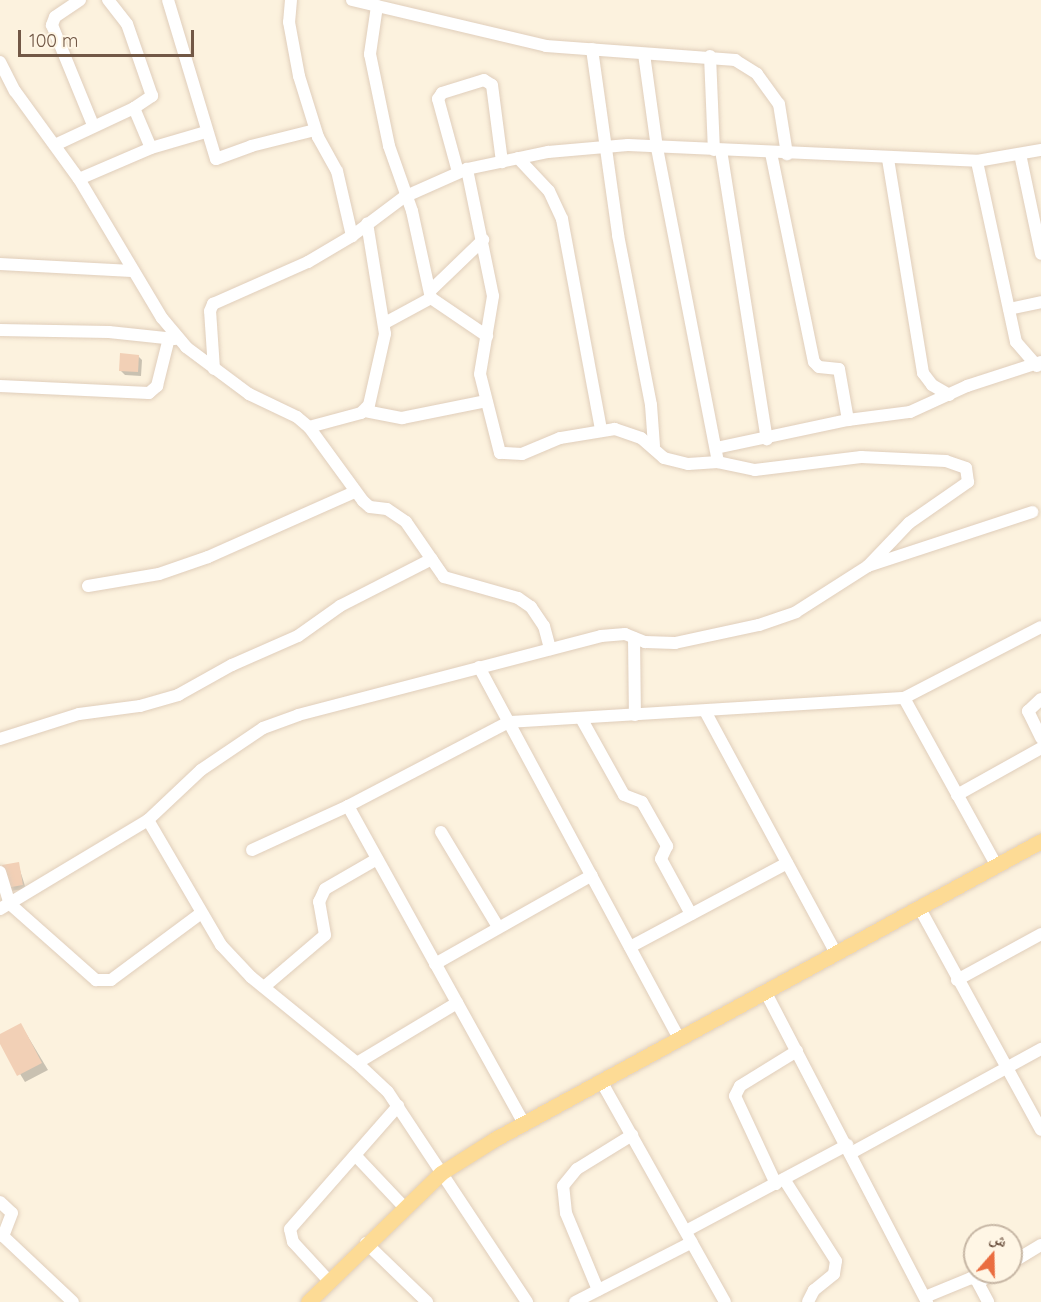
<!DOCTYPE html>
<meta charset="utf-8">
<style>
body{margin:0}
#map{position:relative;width:1041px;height:1302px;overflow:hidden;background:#fcf2de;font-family:Quicksand,"Noto Naskh Arabic",sans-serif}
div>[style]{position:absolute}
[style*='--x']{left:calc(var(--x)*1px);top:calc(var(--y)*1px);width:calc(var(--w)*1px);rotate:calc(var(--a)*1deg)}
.shadow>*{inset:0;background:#0003}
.building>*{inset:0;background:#f2d0b6}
.roads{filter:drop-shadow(0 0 2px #e0cebb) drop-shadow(0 0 2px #e0cebb)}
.minor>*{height:12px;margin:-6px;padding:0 6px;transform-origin:6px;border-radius:6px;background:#fff}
.major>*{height:15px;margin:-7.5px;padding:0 7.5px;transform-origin:7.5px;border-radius:7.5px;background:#fddb95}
span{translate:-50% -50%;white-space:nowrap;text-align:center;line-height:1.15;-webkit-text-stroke:6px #fff6e5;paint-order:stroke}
.north{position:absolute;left:963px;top:1224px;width:60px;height:60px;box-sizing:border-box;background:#fff6e5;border:2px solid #c7b7a5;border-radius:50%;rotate:20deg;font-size:16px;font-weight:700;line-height:24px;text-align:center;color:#725846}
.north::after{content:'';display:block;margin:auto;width:21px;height:27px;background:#ea6d40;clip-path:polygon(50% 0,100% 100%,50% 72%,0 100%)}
.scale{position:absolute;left:18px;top:30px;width:176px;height:27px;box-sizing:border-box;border:3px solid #725846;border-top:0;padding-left:8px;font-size:18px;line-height:21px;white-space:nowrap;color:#725846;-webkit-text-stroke:4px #fff6e5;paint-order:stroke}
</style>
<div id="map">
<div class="shadow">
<div style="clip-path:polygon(138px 356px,142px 360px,141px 376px,125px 375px,120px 370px)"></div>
<div style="clip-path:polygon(18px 864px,26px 889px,11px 891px,7px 887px)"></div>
<div style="clip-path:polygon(21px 1025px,48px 1070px,25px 1082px,0 1041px,0 1036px)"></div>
</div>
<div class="building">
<div style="clip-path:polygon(120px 353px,139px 355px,138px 372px,119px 371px)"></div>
<div style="clip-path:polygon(19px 862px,23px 885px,6px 888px,2px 865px)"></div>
<div style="clip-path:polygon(21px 1023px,42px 1063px,17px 1076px,0 1044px,0 1034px)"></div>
</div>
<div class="roads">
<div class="minor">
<div style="--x:80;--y:0;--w:30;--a:146"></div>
<div style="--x:55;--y:17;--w:9;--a:111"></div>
<div style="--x:52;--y:25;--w:108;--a:67.7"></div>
<div style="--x:168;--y:0;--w:166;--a:73.2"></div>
<div style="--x:216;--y:159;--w:37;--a:-20"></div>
<div style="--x:251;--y:146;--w:66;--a:-14"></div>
<div style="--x:291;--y:0;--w:22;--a:95"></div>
<div style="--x:289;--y:22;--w:55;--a:79.5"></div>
<div style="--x:299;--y:76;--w:64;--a:72.7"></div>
<div style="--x:318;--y:137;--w:39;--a:61"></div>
<div style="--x:337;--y:171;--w:67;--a:77"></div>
<div style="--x:352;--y:0;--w:199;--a:13.3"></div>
<div style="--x:546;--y:46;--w:190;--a:4.2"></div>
<div style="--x:735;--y:60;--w:26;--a:32"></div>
<div style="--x:757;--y:74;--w:37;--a:54"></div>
<div style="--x:779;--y:104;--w:51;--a:80.9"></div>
<div style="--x:377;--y:6;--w:49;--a:98.3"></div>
<div style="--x:370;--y:54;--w:94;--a:78.3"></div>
<div style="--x:389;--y:146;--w:69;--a:70.5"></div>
<div style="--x:412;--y:211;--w:89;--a:77.7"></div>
<div style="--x:431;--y:298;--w:52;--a:151.5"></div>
<div style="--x:592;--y:49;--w:188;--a:82"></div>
<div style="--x:618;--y:235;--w:173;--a:79"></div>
<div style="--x:651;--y:405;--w:41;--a:85.8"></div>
<div style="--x:644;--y:54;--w:95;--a:82.1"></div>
<div style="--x:657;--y:148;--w:320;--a:79"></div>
<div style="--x:710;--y:56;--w:94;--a:87.6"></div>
<div style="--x:0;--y:62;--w:33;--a:63"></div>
<div style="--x:15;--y:91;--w:109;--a:54"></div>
<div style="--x:79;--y:179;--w:162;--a:59.2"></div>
<div style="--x:162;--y:318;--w:38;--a:50"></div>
<div style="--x:186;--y:347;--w:79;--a:36.7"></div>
<div style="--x:249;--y:394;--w:53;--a:25.6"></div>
<div style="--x:297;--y:417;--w:16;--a:40"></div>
<div style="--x:309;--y:427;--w:92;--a:53.9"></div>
<div style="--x:363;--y:501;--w:9;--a:41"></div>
<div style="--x:370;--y:507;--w:17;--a:7"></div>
<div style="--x:387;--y:509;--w:23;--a:34"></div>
<div style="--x:406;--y:522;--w:67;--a:55.4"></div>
<div style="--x:444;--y:577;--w:77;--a:15.8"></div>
<div style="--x:518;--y:598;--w:16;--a:35"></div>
<div style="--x:531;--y:607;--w:23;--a:56"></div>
<div style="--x:544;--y:626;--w:24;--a:75"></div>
<div style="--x:134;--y:108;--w:43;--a:67"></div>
<div style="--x:55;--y:145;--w:87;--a:-25.1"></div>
<div style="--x:134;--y:108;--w:22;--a:-34"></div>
<div style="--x:152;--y:96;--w:76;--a:-109.1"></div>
<div style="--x:127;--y:24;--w:31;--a:-128"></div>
<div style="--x:721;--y:150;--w:293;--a:81"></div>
<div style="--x:771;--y:153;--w:213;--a:78.4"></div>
<div style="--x:814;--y:362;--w:7;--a:45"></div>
<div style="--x:819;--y:367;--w:20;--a:6"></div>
<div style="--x:839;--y:369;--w:52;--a:80"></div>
<div style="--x:1020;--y:154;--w:102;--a:78.1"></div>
<div style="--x:518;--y:158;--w:45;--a:46.8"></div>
<div style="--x:549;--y:191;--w:31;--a:65"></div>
<div style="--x:562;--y:219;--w:215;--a:79.5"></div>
<div style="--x:888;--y:159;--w:217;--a:80.7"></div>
<div style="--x:923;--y:373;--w:15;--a:53"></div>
<div style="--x:932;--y:385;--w:20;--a:30"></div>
<div style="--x:458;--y:172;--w:76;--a:-105.3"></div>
<div style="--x:438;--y:99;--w:7;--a:-56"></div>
<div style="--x:442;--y:93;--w:44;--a:-17.2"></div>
<div style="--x:484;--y:80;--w:9;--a:32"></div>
<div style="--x:492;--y:85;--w:78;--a:82.6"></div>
<div style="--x:79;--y:179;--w:78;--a:-23.3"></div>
<div style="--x:151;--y:148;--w:57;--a:-16.2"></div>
<div style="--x:0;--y:264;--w:132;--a:3"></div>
<div style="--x:430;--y:291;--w:74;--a:-43.9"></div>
<div style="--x:431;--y:298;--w:68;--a:34.2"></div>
<div style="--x:1009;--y:309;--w:33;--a:-12"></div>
<div style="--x:0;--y:330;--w:109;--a:1.1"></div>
<div style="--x:109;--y:332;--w:66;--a:6.1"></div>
<div style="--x:1037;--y:366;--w:32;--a:-131"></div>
<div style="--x:1016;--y:342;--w:185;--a:-102.2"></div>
<div style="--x:977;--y:161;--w:65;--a:-9.8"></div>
<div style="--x:214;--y:369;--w:58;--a:-93.9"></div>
<div style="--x:210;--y:311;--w:8;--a:-67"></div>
<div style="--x:213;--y:304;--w:104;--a:-23.9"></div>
<div style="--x:308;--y:262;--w:51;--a:-30.6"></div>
<div style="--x:352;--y:236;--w:65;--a:-36.9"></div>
<div style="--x:404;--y:197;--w:69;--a:-24"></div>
<div style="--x:467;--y:169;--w:83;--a:-11.9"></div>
<div style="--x:548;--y:152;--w:80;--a:-5"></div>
<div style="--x:628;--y:145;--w:349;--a:2.6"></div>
<div style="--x:0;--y:386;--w:149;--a:2.7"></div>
<div style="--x:149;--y:393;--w:11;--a:-41"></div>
<div style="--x:157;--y:386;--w:49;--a:-76"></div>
<div style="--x:365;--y:411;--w:38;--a:11"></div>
<div style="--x:402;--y:418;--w:86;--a:-11.4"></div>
<div style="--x:309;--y:427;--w:54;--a:-15.1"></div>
<div style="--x:361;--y:413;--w:11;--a:-45"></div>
<div style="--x:369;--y:405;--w:73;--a:-77.3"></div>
<div style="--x:385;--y:334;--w:112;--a:-99.2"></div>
<div style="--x:716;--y:448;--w:135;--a:-12"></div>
<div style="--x:848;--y:420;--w:63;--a:-7.4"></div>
<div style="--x:910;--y:412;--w:63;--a:-24.5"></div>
<div style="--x:967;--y:386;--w:78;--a:-18"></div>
<div style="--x:868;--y:566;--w:173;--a:-18.2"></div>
<div style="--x:88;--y:586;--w:72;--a:-9.6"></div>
<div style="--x:159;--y:574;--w:52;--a:-19.1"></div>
<div style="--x:208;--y:557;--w:161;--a:-23.9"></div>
<div style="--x:634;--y:638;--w:77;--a:89.3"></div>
<div style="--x:479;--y:667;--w:421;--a:61.7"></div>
<div style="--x:904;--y:698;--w:191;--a:61.1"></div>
<div style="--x:1041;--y:699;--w:18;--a:137"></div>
<div style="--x:1028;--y:711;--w:30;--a:64"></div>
<div style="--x:705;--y:711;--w:275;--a:61.6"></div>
<div style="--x:581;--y:718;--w:88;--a:60.8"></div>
<div style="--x:624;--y:795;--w:19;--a:21"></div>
<div style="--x:642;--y:802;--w:51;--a:60.4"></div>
<div style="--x:667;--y:846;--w:14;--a:115"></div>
<div style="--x:661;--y:859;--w:63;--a:61.4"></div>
<div style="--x:0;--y:739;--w:83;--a:-17.6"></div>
<div style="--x:79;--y:714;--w:62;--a:-7.5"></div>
<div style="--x:140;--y:706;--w:40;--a:-16"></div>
<div style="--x:178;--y:695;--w:62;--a:-29.1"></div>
<div style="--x:232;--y:665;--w:72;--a:-23.7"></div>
<div style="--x:298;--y:636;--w:52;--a:-35.5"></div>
<div style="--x:340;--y:606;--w:103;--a:-27.1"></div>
<div style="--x:957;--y:795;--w:96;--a:-29.2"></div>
<div style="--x:348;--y:806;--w:182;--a:-27.6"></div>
<div style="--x:509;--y:722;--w:396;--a:-3.5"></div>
<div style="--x:904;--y:698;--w:154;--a:-27.4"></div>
<div style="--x:148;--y:820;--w:73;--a:-43.3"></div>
<div style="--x:201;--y:770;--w:75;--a:-34.1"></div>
<div style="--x:263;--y:728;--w:37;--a:-20"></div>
<div style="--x:298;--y:715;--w:313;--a:-14.6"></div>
<div style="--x:601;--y:636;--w:24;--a:-5"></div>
<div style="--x:625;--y:634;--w:22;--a:22"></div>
<div style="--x:645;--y:642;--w:30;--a:2"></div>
<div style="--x:675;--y:643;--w:86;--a:-12.1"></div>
<div style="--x:759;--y:625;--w:39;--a:-19"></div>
<div style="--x:796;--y:612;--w:85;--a:-32.6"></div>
<div style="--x:868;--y:566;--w:59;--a:-46.4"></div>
<div style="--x:909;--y:523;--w:72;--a:-34.8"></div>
<div style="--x:968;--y:482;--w:14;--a:-98"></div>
<div style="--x:966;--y:468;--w:21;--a:-161"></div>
<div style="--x:946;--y:461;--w:85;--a:-177.3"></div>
<div style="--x:861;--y:457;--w:107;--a:173"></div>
<div style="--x:755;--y:470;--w:38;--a:-168"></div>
<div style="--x:718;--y:462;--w:30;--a:176"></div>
<div style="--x:688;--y:464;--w:25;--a:-166"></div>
<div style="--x:664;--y:458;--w:30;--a:-139"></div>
<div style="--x:641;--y:438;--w:28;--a:-161"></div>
<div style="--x:615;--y:429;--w:56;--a:170.7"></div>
<div style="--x:560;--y:438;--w:41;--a:157.2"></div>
<div style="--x:522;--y:454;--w:22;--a:-177"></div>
<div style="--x:500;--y:453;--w:81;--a:-104.2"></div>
<div style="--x:480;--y:374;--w:79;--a:-80.5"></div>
<div style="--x:493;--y:296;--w:130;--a:-101.6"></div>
<div style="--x:441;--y:832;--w:111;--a:59"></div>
<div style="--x:252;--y:850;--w:106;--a:-24.6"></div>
<div style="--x:348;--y:806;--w:363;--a:61"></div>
<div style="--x:0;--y:872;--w:34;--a:73"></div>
<div style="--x:10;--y:904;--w:115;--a:41.5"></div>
<div style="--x:96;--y:980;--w:15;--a:0"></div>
<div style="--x:111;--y:980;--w:111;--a:-36.6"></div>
<div style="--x:919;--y:907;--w:254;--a:61.3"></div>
<div style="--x:0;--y:909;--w:173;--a:-31"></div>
<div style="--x:148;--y:820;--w:145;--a:59.7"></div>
<div style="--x:221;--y:945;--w:44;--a:46.8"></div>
<div style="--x:251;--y:977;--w:136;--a:39.1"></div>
<div style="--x:357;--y:1063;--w:42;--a:43.1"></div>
<div style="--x:388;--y:1092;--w:252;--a:56.5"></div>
<div style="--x:630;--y:947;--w:178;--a:-28.1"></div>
<div style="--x:435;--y:964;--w:180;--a:-29.5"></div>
<div style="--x:957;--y:980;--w:96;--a:-28.7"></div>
<div style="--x:264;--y:987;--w:80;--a:-40.4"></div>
<div style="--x:325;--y:935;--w:34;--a:-100"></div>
<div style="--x:319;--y:902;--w:14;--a:-65"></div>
<div style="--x:325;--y:889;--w:60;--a:-30"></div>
<div style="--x:765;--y:991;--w:351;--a:62.5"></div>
<div style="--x:357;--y:1063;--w:117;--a:-31"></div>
<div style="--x:601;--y:1081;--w:253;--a:60.7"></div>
<div style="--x:851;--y:1153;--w:217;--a:-28.7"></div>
<div style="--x:355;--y:1155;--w:73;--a:46.7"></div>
<div style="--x:784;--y:1179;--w:97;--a:57.6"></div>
<div style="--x:836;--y:1261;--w:13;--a:99"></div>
<div style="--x:834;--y:1274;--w:26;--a:141"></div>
<div style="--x:814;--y:1290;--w:13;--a:117"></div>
<div style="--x:776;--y:1184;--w:97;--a:-115"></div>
<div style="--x:735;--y:1096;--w:11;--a:-63"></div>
<div style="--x:740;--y:1086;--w:67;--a:-31.6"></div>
<div style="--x:0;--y:1202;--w:16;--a:43"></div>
<div style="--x:12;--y:1213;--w:25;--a:111"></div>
<div style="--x:3;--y:1236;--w:96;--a:43.3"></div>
<div style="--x:686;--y:1231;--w:183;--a:-28.1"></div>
<div style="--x:366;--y:1243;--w:85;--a:44"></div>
<div style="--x:1011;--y:1263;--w:35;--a:-31"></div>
<div style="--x:329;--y:1281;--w:53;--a:-132.7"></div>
<div style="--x:293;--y:1242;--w:13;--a:-103"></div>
<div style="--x:290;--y:1229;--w:164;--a:-48.7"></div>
<div style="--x:977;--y:1281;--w:24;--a:62"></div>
<div style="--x:598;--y:1290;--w:83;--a:-112.6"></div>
<div style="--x:566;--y:1213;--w:27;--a:-96"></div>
<div style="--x:563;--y:1186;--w:22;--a:-51"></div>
<div style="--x:577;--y:1169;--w:65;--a:-31.7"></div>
<div style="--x:925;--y:1297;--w:50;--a:-22.4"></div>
<div style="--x:971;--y:1278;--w:10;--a:17"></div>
<div style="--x:981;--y:1281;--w:17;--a:-33"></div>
<div style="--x:575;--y:1302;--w:131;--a:-27.1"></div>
</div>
<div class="major">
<div style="--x:308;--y:1302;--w:185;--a:-44.1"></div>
<div style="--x:441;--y:1173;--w:64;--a:-32.2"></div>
<div style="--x:495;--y:1139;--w:622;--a:-28.63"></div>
</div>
</div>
<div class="north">ش</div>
<div class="scale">100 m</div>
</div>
